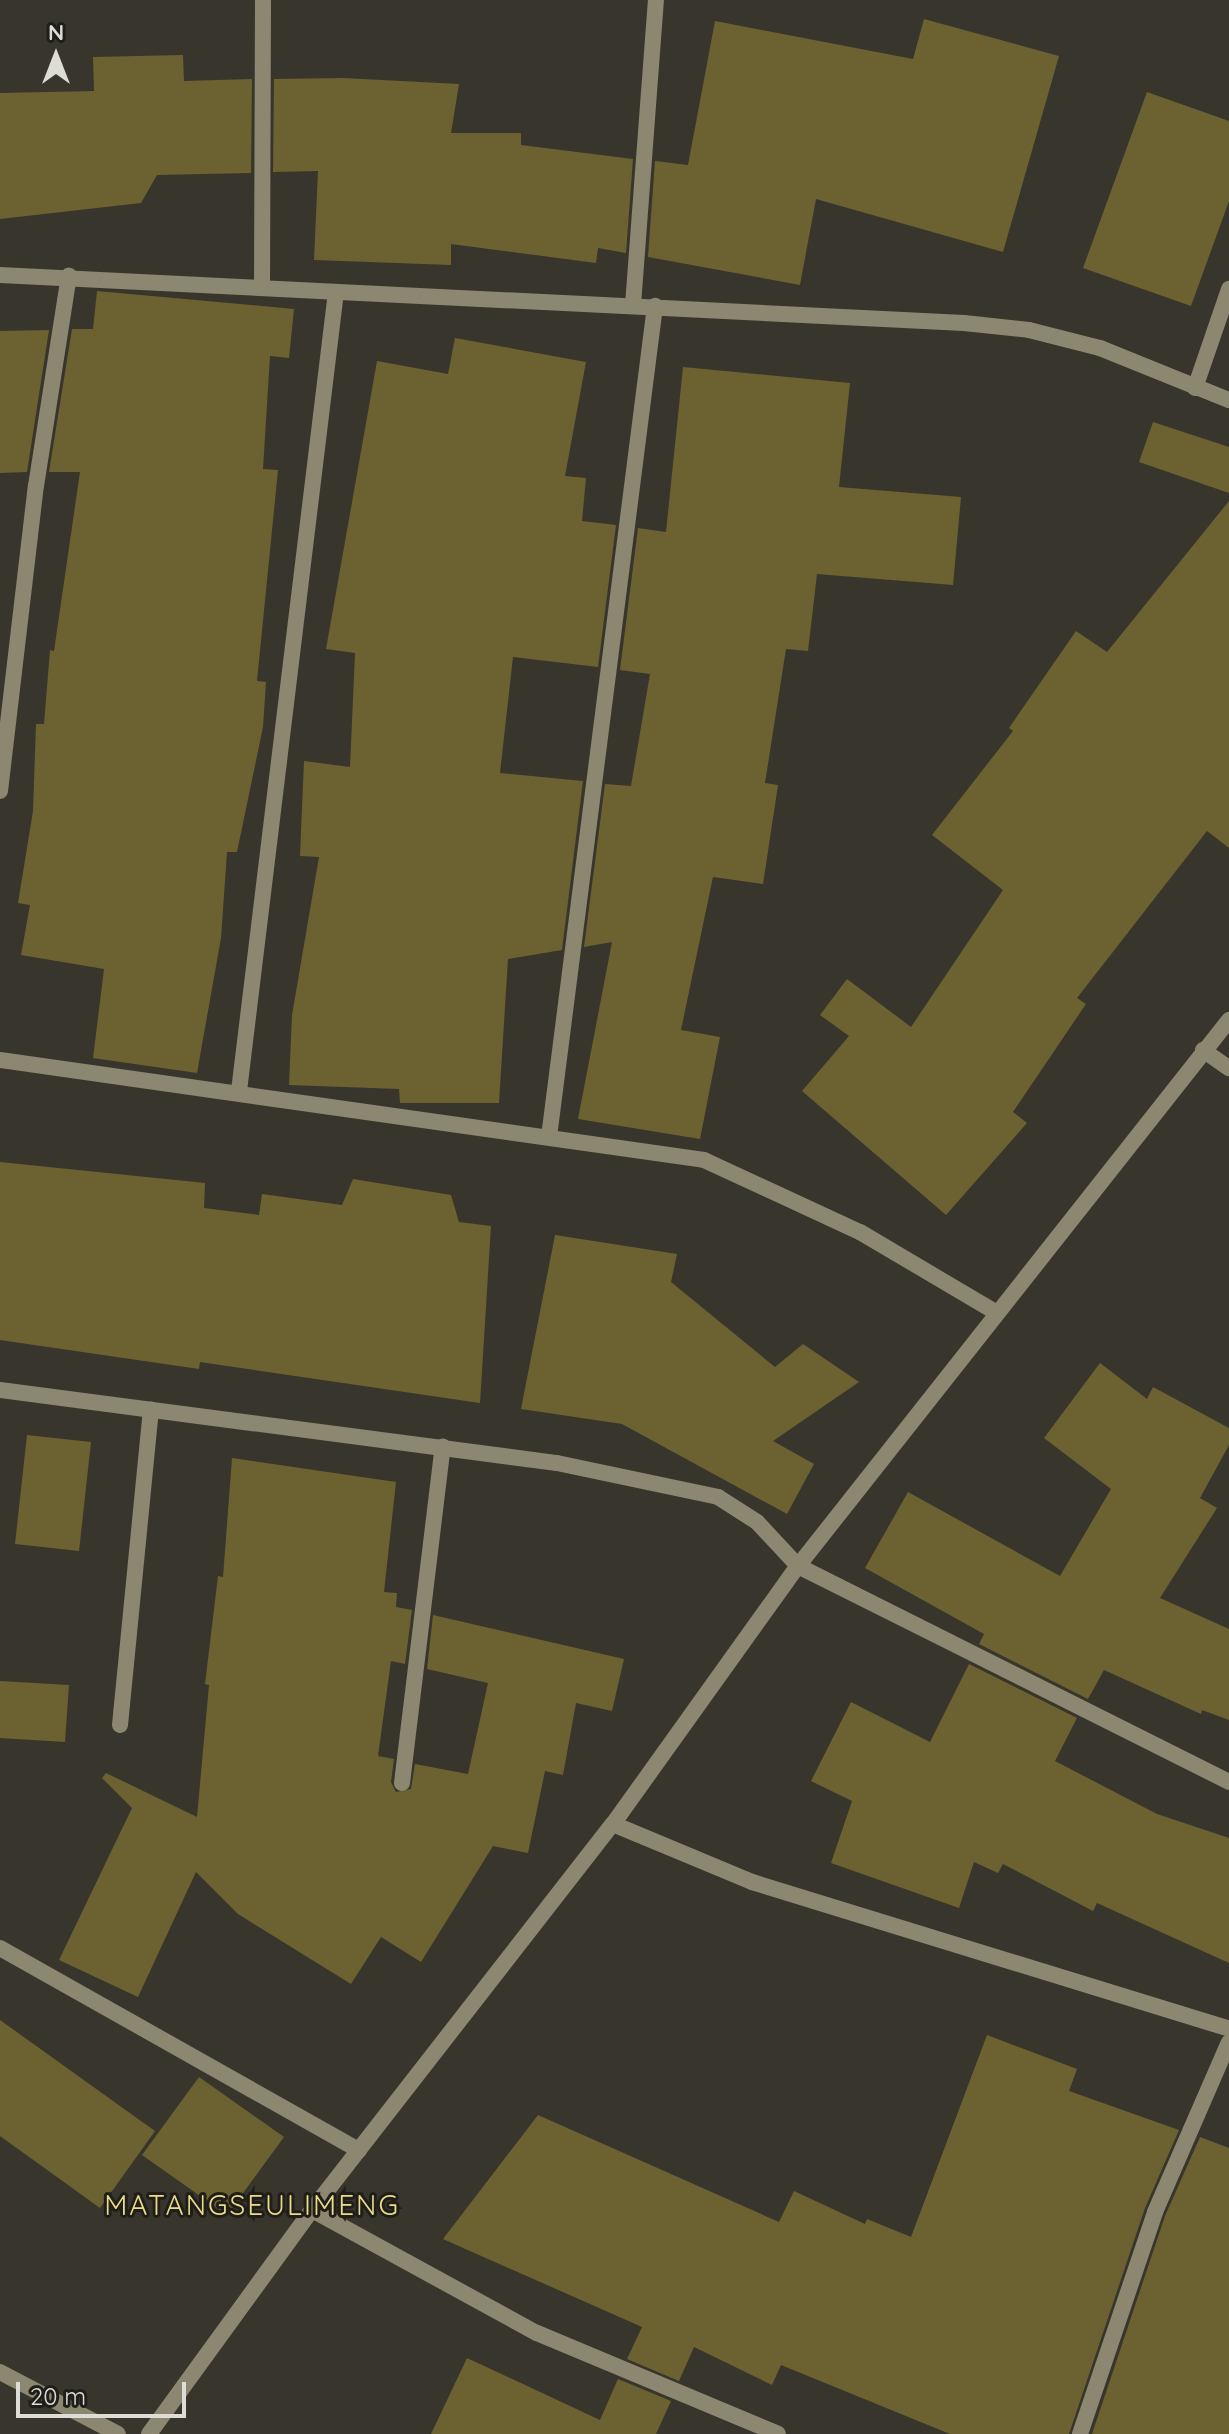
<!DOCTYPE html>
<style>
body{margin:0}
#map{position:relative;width:1229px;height:2434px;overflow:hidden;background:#38362c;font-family:Quicksand,sans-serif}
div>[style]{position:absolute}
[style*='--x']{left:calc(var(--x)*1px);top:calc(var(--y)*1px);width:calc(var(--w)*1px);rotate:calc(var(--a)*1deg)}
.building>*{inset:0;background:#6c6130}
.street>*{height:16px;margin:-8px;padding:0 8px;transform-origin:8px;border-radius:8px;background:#8c8771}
span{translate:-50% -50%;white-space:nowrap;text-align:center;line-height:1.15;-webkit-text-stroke:6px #1f1e19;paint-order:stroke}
.quarter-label{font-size:28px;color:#ecda8c;letter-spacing:2px}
.north{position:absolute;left:16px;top:16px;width:80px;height:80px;-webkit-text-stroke:6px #1f1e19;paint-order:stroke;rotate:0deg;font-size:22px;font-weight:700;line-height:32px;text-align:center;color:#dddcd6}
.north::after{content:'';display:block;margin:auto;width:28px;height:36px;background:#dddcd6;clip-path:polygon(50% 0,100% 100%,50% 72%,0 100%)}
.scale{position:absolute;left:16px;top:2382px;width:170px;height:36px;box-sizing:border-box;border:4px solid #dddcd6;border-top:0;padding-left:10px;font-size:24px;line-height:28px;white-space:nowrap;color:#dddcd6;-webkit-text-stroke:6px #1f1e19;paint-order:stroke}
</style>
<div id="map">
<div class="building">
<div style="clip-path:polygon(924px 19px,1059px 56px,1003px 252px,816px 199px,800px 285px,648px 257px,655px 161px,688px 165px,715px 21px,913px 59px)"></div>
<div style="clip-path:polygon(183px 55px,184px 81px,252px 79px,251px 173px,157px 175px,141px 203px,0 219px,0 93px,94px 91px,93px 57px)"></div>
<div style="clip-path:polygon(343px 78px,459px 84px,451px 133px,521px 133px,521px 145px,633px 159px,626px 253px,598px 248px,596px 263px,451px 244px,451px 265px,314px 260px,318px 171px,273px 172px,274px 79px)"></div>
<div style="clip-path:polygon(1147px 92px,1229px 121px,1229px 201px,1191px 306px,1083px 268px)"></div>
<div style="clip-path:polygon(97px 291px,294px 309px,289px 358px,270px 356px,263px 469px,278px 470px,257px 681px,266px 682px,263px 727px,237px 852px,227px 852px,221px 938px,197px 1073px,93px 1058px,104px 969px,21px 955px,30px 905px,18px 903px,33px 811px,36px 724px,44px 724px,50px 650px,54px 651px,80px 472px,49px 472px,72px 329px,93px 329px)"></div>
<div style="clip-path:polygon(49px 330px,27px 472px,0 473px,0 331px)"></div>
<div style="clip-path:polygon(455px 338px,586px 362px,565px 476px,586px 478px,582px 521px,616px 525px,598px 667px,513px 657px,500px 773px,583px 781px,562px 950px,508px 959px,499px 1103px,400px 1103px,399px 1089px,289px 1085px,292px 1015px,319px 857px,300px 856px,304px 761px,350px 767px,355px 653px,326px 649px,377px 361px,448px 374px)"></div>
<div style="clip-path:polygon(683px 367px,850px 383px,839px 487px,961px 497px,953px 585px,817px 574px,808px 651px,786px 649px,765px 783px,778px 785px,763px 884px,713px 877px,681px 1030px,720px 1037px,700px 1139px,578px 1119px,612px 942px,584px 947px,605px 784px,631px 786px,650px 674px,620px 670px,638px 528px,666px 532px)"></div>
<div style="clip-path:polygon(1153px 422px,1229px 447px,1229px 493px,1139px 462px)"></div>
<div style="clip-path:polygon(1229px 501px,1229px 848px,1207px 831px,1077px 998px,1086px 1004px,1013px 1112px,1027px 1123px,946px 1215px,802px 1091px,849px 1036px,820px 1015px,847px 979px,911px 1027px,1003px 890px,932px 835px,1013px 731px,1009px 728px,1076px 631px,1107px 652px)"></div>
<div style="clip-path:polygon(0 1162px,205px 1183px,204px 1208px,259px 1215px,262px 1194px,342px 1205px,353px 1179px,451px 1195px,459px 1222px,491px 1226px,480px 1403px,200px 1362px,199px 1369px,0 1340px)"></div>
<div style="clip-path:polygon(555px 1235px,677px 1254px,671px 1282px,775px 1367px,803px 1344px,859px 1382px,773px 1441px,814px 1464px,787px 1514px,622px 1424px,521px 1409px)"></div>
<div style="clip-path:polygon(1100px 1363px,1147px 1399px,1153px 1387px,1229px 1428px,1229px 1445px,1200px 1498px,1217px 1508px,1160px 1598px,1229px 1629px,1229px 1720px,1202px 1710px,1201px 1714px,1104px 1670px,1088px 1699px,979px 1644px,984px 1634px,865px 1568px,908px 1492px,1060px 1576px,1111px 1489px,1044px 1438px)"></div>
<div style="clip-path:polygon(27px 1435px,91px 1442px,79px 1551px,15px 1544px)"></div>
<div style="clip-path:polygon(232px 1458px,396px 1482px,384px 1592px,397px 1593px,396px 1607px,412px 1610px,405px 1664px,391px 1661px,378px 1756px,394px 1759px,391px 1782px,396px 1792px,411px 1789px,415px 1764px,468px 1774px,488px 1683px,427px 1669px,433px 1615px,624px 1659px,612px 1711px,576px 1703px,563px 1775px,545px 1771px,528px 1853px,493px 1846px,421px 1962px,381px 1937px,351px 1984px,238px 1914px,196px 1872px,138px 1997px,59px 1960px,132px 1808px,102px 1778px,106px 1773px,197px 1817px,209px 1685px,205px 1684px,218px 1576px,223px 1577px)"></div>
<div style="clip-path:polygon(969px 1664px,1077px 1718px,1055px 1761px,1157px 1814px,1229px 1838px,1229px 1963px,1097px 1903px,1093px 1911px,1003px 1864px,998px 1873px,974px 1862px,959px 1908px,831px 1863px,852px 1801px,811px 1781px,851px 1702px,930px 1742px)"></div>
<div style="clip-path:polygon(0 1681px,69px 1685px,65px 1742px,0 1738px)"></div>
<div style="clip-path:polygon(0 2020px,155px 2131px,100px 2208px,0 2136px)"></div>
<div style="clip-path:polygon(987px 2035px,1077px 2069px,1069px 2091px,1179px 2130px,1145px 2208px,1069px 2434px,950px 2434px,781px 2365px,772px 2385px,694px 2347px,679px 2381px,627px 2359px,642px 2327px,443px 2239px,538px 2115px,779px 2222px,794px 2191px,865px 2224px,867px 2219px,911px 2237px)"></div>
<div style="clip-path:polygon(199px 2077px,284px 2137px,227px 2215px,142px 2155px)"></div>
<div style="clip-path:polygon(1200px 2137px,1229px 2148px,1229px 2434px,1092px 2434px,1165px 2216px)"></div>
<div style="clip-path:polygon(467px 2358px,600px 2420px,618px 2379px,671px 2401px,656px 2434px,431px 2434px)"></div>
</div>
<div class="street">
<div style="--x:0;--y:275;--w:965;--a:2.85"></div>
<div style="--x:964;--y:323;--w:65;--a:6.1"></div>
<div style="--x:1029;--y:330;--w:73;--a:14.2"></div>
<div style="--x:1100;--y:348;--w:139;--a:22"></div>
<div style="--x:262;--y:287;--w:287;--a:-89.8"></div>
<div style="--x:633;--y:305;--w:306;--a:-85.7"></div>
<div style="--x:1195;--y:388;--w:105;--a:-71"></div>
<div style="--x:0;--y:791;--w:307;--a:-83.3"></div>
<div style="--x:36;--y:486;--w:213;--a:-81.1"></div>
<div style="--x:1203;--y:1050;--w:32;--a:35"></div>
<div style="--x:0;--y:1060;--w:711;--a:8.08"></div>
<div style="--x:704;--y:1160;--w:172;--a:24.8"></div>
<div style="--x:860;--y:1232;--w:159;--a:30.6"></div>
<div style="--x:239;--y:1091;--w:805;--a:-83.08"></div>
<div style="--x:549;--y:1137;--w:838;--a:-82.73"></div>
<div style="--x:0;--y:1390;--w:562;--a:7.47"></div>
<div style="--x:557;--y:1463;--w:165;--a:11.9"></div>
<div style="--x:718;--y:1497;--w:46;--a:32.7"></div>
<div style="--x:757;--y:1522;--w:60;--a:47"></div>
<div style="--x:798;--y:1566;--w:482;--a:26.6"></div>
<div style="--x:120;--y:1725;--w:317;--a:-84.4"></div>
<div style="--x:402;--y:1783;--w:339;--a:-83.1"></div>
<div style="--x:613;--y:1824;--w:151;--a:22.6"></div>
<div style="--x:752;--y:1882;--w:499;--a:17.1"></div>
<div style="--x:0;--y:1948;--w:412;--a:29.4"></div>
<div style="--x:312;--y:2210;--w:256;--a:28.7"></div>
<div style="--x:537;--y:2333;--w:261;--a:22.7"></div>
<div style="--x:0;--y:2372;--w:133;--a:27.7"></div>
<div style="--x:149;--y:2434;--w:277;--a:-54"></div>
<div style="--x:312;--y:2210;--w:489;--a:-52.1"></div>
<div style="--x:613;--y:1824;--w:317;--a:-54.4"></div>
<div style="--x:798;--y:1566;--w:696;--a:-51.71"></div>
<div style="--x:1080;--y:2434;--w:234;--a:-71.3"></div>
<div style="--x:1155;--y:2212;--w:185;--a:-66.5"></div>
</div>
<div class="quarter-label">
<span style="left:252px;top:2205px">MATANGSEULIMENG</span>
</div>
<div class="north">N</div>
<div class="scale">20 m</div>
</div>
